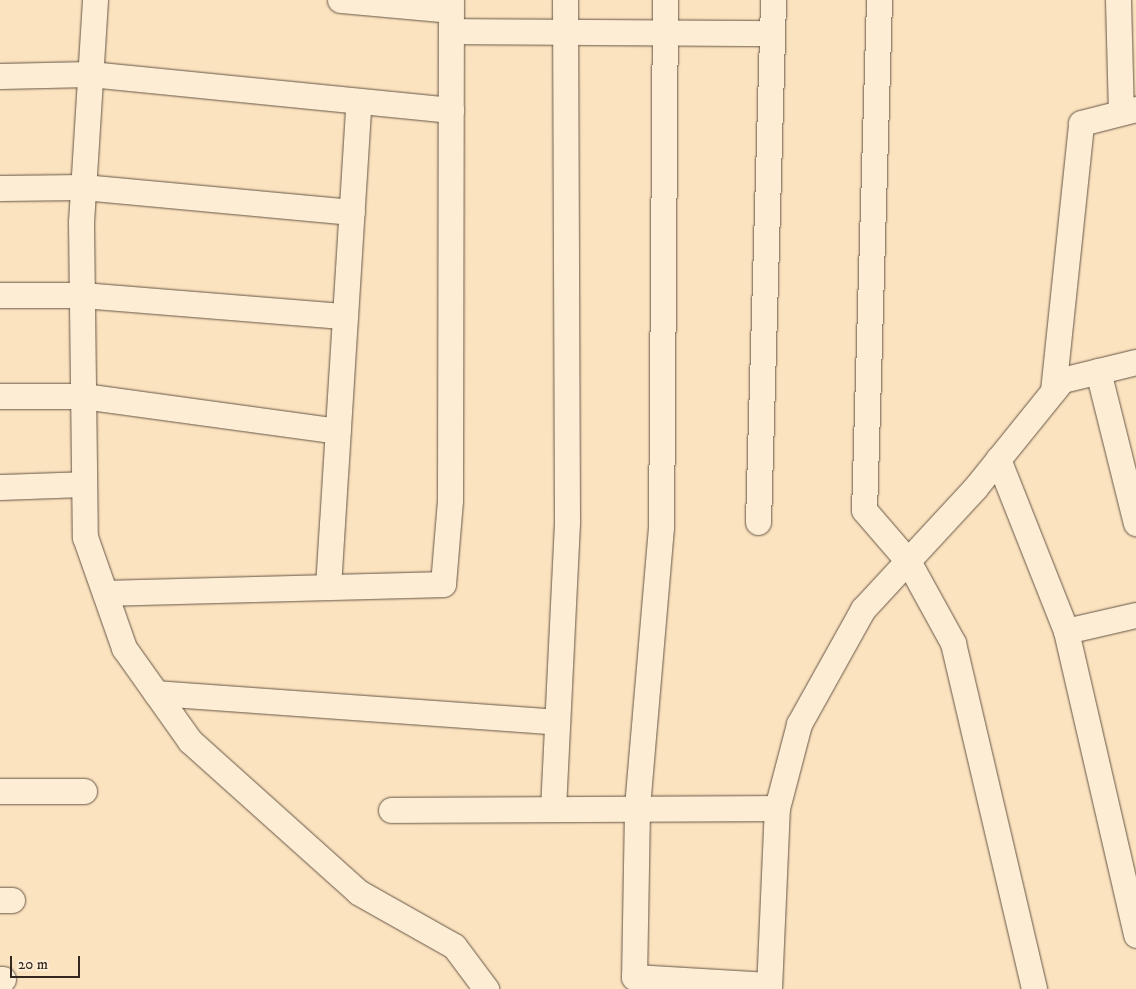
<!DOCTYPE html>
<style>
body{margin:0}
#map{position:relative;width:1136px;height:989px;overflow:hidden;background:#fce3bf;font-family:"IM FELL DW Pica",serif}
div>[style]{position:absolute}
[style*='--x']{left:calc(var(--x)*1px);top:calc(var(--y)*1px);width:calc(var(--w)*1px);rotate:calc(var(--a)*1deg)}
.roads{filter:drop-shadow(0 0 1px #665647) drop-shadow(0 0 1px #665647)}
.street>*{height:25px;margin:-12.5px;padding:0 12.5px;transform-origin:12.5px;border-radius:12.5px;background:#fdedd5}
span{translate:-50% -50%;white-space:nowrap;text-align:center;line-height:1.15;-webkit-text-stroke:4.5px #fdedd5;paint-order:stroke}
.scale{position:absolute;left:10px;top:956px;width:70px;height:22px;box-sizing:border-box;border:2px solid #34271f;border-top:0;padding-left:6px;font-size:15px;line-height:18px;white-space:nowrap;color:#34271f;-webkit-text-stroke:4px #fdedd5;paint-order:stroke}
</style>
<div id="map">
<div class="roads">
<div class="street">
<div style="--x:95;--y:0;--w:222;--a:93.6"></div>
<div style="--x:81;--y:222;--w:315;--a:89.3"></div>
<div style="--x:85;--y:537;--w:118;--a:70.6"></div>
<div style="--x:124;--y:648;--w:114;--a:54.6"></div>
<div style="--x:190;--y:741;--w:226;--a:41.9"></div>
<div style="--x:358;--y:892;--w:110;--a:29.4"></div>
<div style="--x:454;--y:946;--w:54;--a:53.3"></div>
<div style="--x:340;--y:0;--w:111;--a:5.1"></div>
<div style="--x:665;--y:0;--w:527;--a:90.43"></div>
<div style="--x:661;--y:527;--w:283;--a:94.9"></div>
<div style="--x:637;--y:809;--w:168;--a:91"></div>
<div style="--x:634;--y:977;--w:135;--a:3.4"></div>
<div style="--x:879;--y:0;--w:510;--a:91.68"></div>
<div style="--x:864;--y:510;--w:67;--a:49.2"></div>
<div style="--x:908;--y:561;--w:94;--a:61.2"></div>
<div style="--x:953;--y:643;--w:355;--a:76.8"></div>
<div style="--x:1118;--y:0;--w:112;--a:88.5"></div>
<div style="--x:451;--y:31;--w:321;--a:0.4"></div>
<div style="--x:0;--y:76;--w:90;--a:-1.3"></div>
<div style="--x:90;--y:74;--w:363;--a:5.7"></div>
<div style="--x:0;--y:188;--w:83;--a:-0.7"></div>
<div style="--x:83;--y:187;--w:270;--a:5.3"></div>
<div style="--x:0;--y:295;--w:82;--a:0"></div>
<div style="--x:82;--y:295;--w:264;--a:4.6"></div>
<div style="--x:1098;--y:371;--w:157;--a:76"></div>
<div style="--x:1053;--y:391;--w:269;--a:-84"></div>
<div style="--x:1081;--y:123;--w:57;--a:-14.3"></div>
<div style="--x:0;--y:396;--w:83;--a:0"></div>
<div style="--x:83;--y:396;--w:257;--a:7.8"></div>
<div style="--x:998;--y:459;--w:185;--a:68.4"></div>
<div style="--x:1066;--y:631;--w:312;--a:77"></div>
<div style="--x:0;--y:487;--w:84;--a:-2"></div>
<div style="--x:758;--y:522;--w:522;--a:-88.35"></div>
<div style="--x:328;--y:587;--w:487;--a:-86.4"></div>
<div style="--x:105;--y:593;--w:338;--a:-1.5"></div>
<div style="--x:443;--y:584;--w:84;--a:-85.2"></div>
<div style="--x:450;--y:500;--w:500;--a:-89.89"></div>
<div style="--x:1066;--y:631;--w:72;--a:-12.9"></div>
<div style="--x:156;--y:693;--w:402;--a:4.1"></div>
<div style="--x:0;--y:791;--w:84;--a:0"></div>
<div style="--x:553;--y:809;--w:289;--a:-87.2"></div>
<div style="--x:567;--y:520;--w:520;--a:-90.22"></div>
<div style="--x:391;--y:810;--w:386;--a:-0.3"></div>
<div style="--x:0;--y:900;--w:12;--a:0"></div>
<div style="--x:0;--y:979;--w:3;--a:0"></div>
<div style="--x:769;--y:989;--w:181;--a:-87.5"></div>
<div style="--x:777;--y:808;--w:87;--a:-75.3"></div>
<div style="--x:799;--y:724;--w:132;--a:-60.9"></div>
<div style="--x:863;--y:609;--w:165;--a:-47.2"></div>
<div style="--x:975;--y:488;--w:139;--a:-51.1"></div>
<div style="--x:1062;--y:380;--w:76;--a:-13.7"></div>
</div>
</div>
<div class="scale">20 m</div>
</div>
